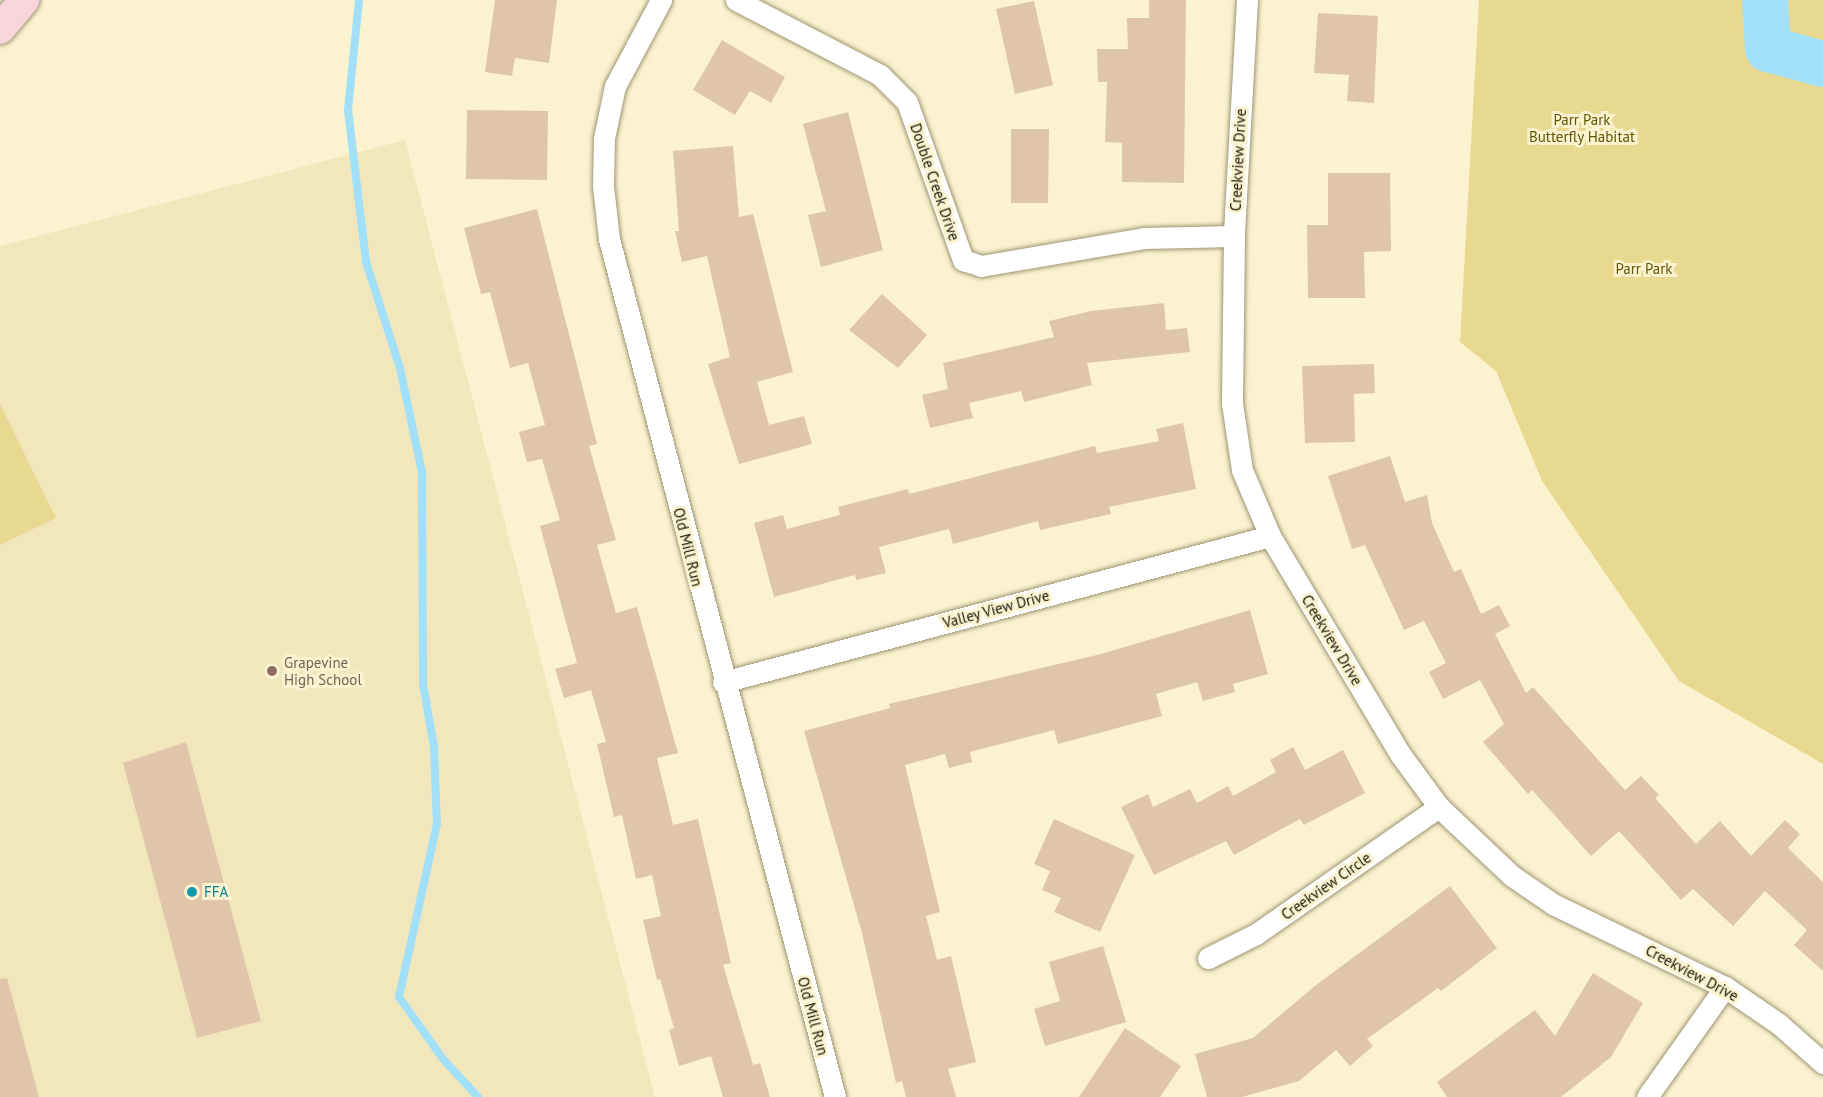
<!DOCTYPE html>
<style>
body{margin:0}
#map{position:relative;width:1823px;height:1097px;overflow:hidden;background:#fbf3cf;font-family:"PT Sans",sans-serif}
div>[style]{position:absolute}
[style*='--x']{left:calc(var(--x)*1px);top:calc(var(--y)*1px);width:calc(var(--w)*1px);rotate:calc(var(--a)*1deg)}
.built>*{inset:0;background:#f2e7bc}
.green>*{inset:0;background:#e9d88f}
.stream>*{height:8px;margin:-4px;padding:0 4px;transform-origin:4px;border-radius:4px;background:#a2e0f9}
.river>*{height:46px;margin:-23px;padding:0 23px;transform-origin:23px;border-radius:23px;background:#a2e0f9}
.building>*{inset:0;background:#dfc6a9}
.roads{filter:drop-shadow(0 0 2px #9d9573) drop-shadow(0 0 2px #9d9573)}
.street>*{height:21px;margin:-10.5px;padding:0 10.5px;transform-origin:10.5px;border-radius:10.5px;background:#fff}
.secondary>*{height:30px;margin:-15px;padding:0 15px;transform-origin:15px;border-radius:15px;background:#f8d4dc}
.dots>*{width:16px;height:16px;translate:-50% -50%;box-sizing:border-box;border:3px solid #fbf3cf;border-radius:50%}
span{translate:-50% -50%;white-space:nowrap;text-align:center;line-height:1.15;-webkit-text-stroke:6px #fbf3cf;paint-order:stroke}
.park-label{font-size:15px;color:#625304}
.street-label{font-size:15px;color:#151206}
.education-label{font-size:15px;color:#785e54}
.left{translate:0 -50%;text-align:left}
.culture-label{font-size:15px;color:#0d838f}
</style>
<div id="map">
<div class="built">
<div style="clip-path:polygon(405px 140px,655px 1097px,0 1097px,0 246px)"></div>
</div>
<div class="green">
<div style="clip-path:polygon(1479px 0,1823px 0,1823px 764px,1679px 681px,1542px 481px,1496px 371px,1460px 342px)"></div>
<div style="clip-path:polygon(0 404px,56px 518px,0 545px)"></div>
</div>
<div class="stream">
<div style="--x:359;--y:0;--w:111;--a:95.7"></div>
<div style="--x:348;--y:110;--w:153;--a:83.2"></div>
<div style="--x:366;--y:262;--w:111;--a:72.2"></div>
<div style="--x:400;--y:368;--w:106;--a:78.1"></div>
<div style="--x:422;--y:472;--w:212;--a:89.7"></div>
<div style="--x:423;--y:684;--w:64;--a:80.1"></div>
<div style="--x:434;--y:747;--w:77;--a:87.8"></div>
<div style="--x:437;--y:824;--w:177;--a:102.4"></div>
<div style="--x:399;--y:997;--w:76;--a:54.6"></div>
<div style="--x:443;--y:1059;--w:52;--a:47.4"></div>
</div>
<div class="river">
<div style="--x:1765;--y:0;--w:49;--a:86.5"></div>
<div style="--x:1768;--y:49;--w:57;--a:15.3"></div>
</div>
<div class="building">
<div style="clip-path:polygon(495px 0,557px 0,549px 63px,515px 58px,512px 76px,485px 72px)"></div>
<div style="clip-path:polygon(1149px 0,1186px 0,1184px 183px,1122px 182px,1122px 143px,1105px 142px,1107px 82px,1098px 82px,1097px 49px,1128px 49px,1127px 18px,1149px 18px)"></div>
<div style="clip-path:polygon(1034px 1px,1053px 85px,1015px 94px,996px 9px)"></div>
<div style="clip-path:polygon(1318px 13px,1378px 16px,1374px 103px,1347px 101px,1349px 75px,1314px 73px)"></div>
<div style="clip-path:polygon(722px 40px,785px 77px,771px 103px,750px 91px,735px 115px,693px 90px)"></div>
<div style="clip-path:polygon(467px 110px,548px 111px,547px 180px,466px 179px)"></div>
<div style="clip-path:polygon(848px 112px,883px 250px,821px 267px,808px 215px,826px 211px,803px 124px)"></div>
<div style="clip-path:polygon(1011px 129px,1049px 129px,1048px 203px,1011px 203px)"></div>
<div style="clip-path:polygon(733px 146px,739px 217px,753px 214px,793px 372px,757px 382px,769px 425px,804px 416px,812px 444px,739px 464px,708px 364px,730px 357px,707px 256px,682px 262px,675px 231px,679px 231px,673px 151px)"></div>
<div style="clip-path:polygon(1328px 173px,1390px 173px,1391px 251px,1364px 252px,1365px 298px,1308px 298px,1307px 225px,1328px 225px)"></div>
<div style="clip-path:polygon(537px 209px,597px 444px,589px 446px,616px 540px,597px 545px,616px 613px,637px 607px,678px 753px,657px 758px,673px 825px,698px 819px,731px 963px,723px 965px,753px 1065px,760px 1063px,770px 1097px,723px 1097px,711px 1056px,679px 1066px,669px 1030px,674px 1028px,660px 979px,657px 980px,643px 920px,661px 916px,652px 875px,636px 879px,622px 815px,614px 817px,597px 744px,606px 742px,591px 690px,564px 698px,555px 669px,577px 663px,540px 526px,560px 520px,542px 459px,527px 462px,519px 432px,545px 425px,528px 363px,510px 368px,490px 292px,481px 294px,464px 228px)"></div>
<div style="clip-path:polygon(882px 294px,927px 335px,898px 368px,849px 330px)"></div>
<div style="clip-path:polygon(1164px 303px,1166px 330px,1187px 328px,1190px 352px,1087px 363px,1092px 385px,1024px 402px,1021px 391px,969px 403px,973px 418px,930px 428px,922px 395px,948px 389px,943px 363px,1054px 337px,1049px 321px,1091px 311px)"></div>
<div style="clip-path:polygon(1374px 364px,1375px 393px,1354px 394px,1355px 442px,1305px 443px,1302px 366px)"></div>
<div style="clip-path:polygon(1183px 423px,1196px 489px,1109px 507px,1111px 514px,1040px 530px,1038px 521px,953px 544px,949px 529px,879px 547px,886px 573px,856px 580px,855px 575px,774px 597px,754px 523px,783px 515px,787px 529px,840px 515px,838px 507px,908px 489px,909px 494px,1095px 446px,1097px 453px,1159px 441px,1156px 429px)"></div>
<div style="clip-path:polygon(1390px 456px,1405px 502px,1427px 495px,1432px 523px,1454px 572px,1461px 569px,1481px 614px,1499px 605px,1510px 626px,1495px 634px,1526px 693px,1533px 687px,1625px 790px,1641px 776px,1659px 795px,1655px 798px,1696px 844px,1720px 821px,1751px 856px,1785px 820px,1800px 834px,1788px 848px,1823px 882px,1823px 971px,1794px 945px,1807px 930px,1765px 891px,1733px 926px,1693px 889px,1681px 900px,1619px 831px,1591px 856px,1532px 790px,1528px 794px,1483px 742px,1504px 724px,1480px 680px,1443px 699px,1429px 672px,1446px 663px,1424px 621px,1404px 630px,1365px 545px,1352px 549px,1328px 476px)"></div>
<div style="clip-path:polygon(1250px 610px,1268px 674px,1233px 684px,1235px 692px,1203px 701px,1197px 682px,1156px 694px,1162px 716px,1058px 744px,1054px 730px,970px 752px,972px 762px,949px 768px,945px 754px,905px 765px,940px 912px,926px 916px,937px 960px,951px 956px,976px 1062px,948px 1069px,956px 1097px,906px 1097px,902px 1081px,896px 1083px,862px 933px,804px 731px,890px 708px,889px 704px,1101px 654px)"></div>
<div style="clip-path:polygon(186px 742px,261px 1021px,197px 1038px,123px 763px)"></div>
<div style="clip-path:polygon(1293px 747px,1305px 770px,1343px 750px,1365px 793px,1304px 825px,1300px 819px,1234px 855px,1226px 841px,1154px 875px,1121px 807px,1148px 794px,1153px 807px,1190px 789px,1197px 803px,1228px 786px,1233px 796px,1276px 772px,1270px 760px)"></div>
<div style="clip-path:polygon(1054px 819px,1135px 855px,1100px 932px,1054px 912px,1061px 898px,1042px 890px,1050px 871px,1034px 864px)"></div>
<div style="clip-path:polygon(1450px 886px,1497px 948px,1441px 991px,1438px 988px,1367px 1039px,1373px 1046px,1350px 1066px,1336px 1050px,1299px 1081px,1242px 1097px,1207px 1097px,1195px 1054px,1253px 1038px,1316px 985px)"></div>
<div style="clip-path:polygon(1103px 946px,1126px 1022px,1045px 1046px,1034px 1009px,1060px 1001px,1049px 962px)"></div>
<div style="clip-path:polygon(1593px 973px,1643px 1003px,1611px 1057px,1561px 1097px,1447px 1097px,1437px 1082px,1535px 1010px,1555px 1036px)"></div>
<div style="clip-path:polygon(7px 978px,39px 1097px,0 1097px,0 979px)"></div>
<div style="clip-path:polygon(1125px 1028px,1181px 1066px,1160px 1097px,1079px 1097px)"></div>
</div>
<div class="roads">
<div class="street">
<div style="--x:661;--y:0;--w:98;--a:118.1"></div>
<div style="--x:615;--y:86;--w:53;--a:101.9"></div>
<div style="--x:604;--y:138;--w:48;--a:91.2"></div>
<div style="--x:603;--y:186;--w:53;--a:83.5"></div>
<div style="--x:609;--y:239;--w:887;--a:75.24"></div>
<div style="--x:736;--y:0;--w:162;--a:27.5"></div>
<div style="--x:880;--y:75;--w:38;--a:45"></div>
<div style="--x:907;--y:102;--w:168;--a:70.5"></div>
<div style="--x:963;--y:260;--w:19;--a:18"></div>
<div style="--x:981;--y:266;--w:165;--a:-9.7"></div>
<div style="--x:1144;--y:238;--w:90;--a:-1.3"></div>
<div style="--x:1247;--y:0;--w:236;--a:93.2"></div>
<div style="--x:1234;--y:236;--w:167;--a:90.7"></div>
<div style="--x:1232;--y:403;--w:68;--a:81.5"></div>
<div style="--x:1242;--y:470;--w:72;--a:67"></div>
<div style="--x:1270;--y:536;--w:254;--a:59.2"></div>
<div style="--x:1400;--y:754;--w:66;--a:53.7"></div>
<div style="--x:1439;--y:807;--w:100;--a:43.4"></div>
<div style="--x:1512;--y:876;--w:50;--a:34.3"></div>
<div style="--x:1553;--y:904;--w:191;--a:25.8"></div>
<div style="--x:1725;--y:987;--w:65;--a:34.4"></div>
<div style="--x:1779;--y:1024;--w:59;--a:41.6"></div>
<div style="--x:723;--y:682;--w:566;--a:-14.94"></div>
<div style="--x:1208;--y:958;--w:54;--a:-26.6"></div>
<div style="--x:1256;--y:934;--w:223;--a:-34.8"></div>
<div style="--x:1647;--y:1097;--w:135;--a:-54.7"></div>
</div>
<div class="secondary">
<div style="--x:0;--y:29;--w:38;--a:-50"></div>
</div>
</div>
<div class="dots">
<div style="left:272px;top:671px;background:#8d6e63"></div>
<div style="left:192px;top:892px;background:#0f9aa8"></div>
</div>
<div class="park-label">
<span style="left:1582px;top:128px">Parr Park<br>Butterfly Habitat</span>
<span style="left:1644px;top:269px">Parr Park</span>
</div>
<div class="street-label">
<span style="left:1238px;top:160px;rotate:-87deg">Creekview Drive</span>
<span style="left:935px;top:182px;rotate:71deg">Double Creek Drive</span>
<span style="left:688px;top:547px;rotate:76deg">Old Mill Run</span>
<span style="left:996px;top:609px;rotate:-15deg">Valley View Drive</span>
<span style="left:1332px;top:640px;rotate:59deg">Creekview Drive</span>
<span style="left:1326px;top:886px;rotate:-35deg">Creekview Circle</span>
<span style="left:1692px;top:973px;rotate:28deg">Creekview Drive</span>
<span style="left:813px;top:1016px;rotate:75deg">Old Mill Run</span>
</div>
<div class="education-label">
<span class="left" style="left:284px;top:671px">Grapevine<br>High School</span>
</div>
<div class="culture-label">
<span class="left" style="left:204px;top:892px">FFA</span>
</div>
</div>
